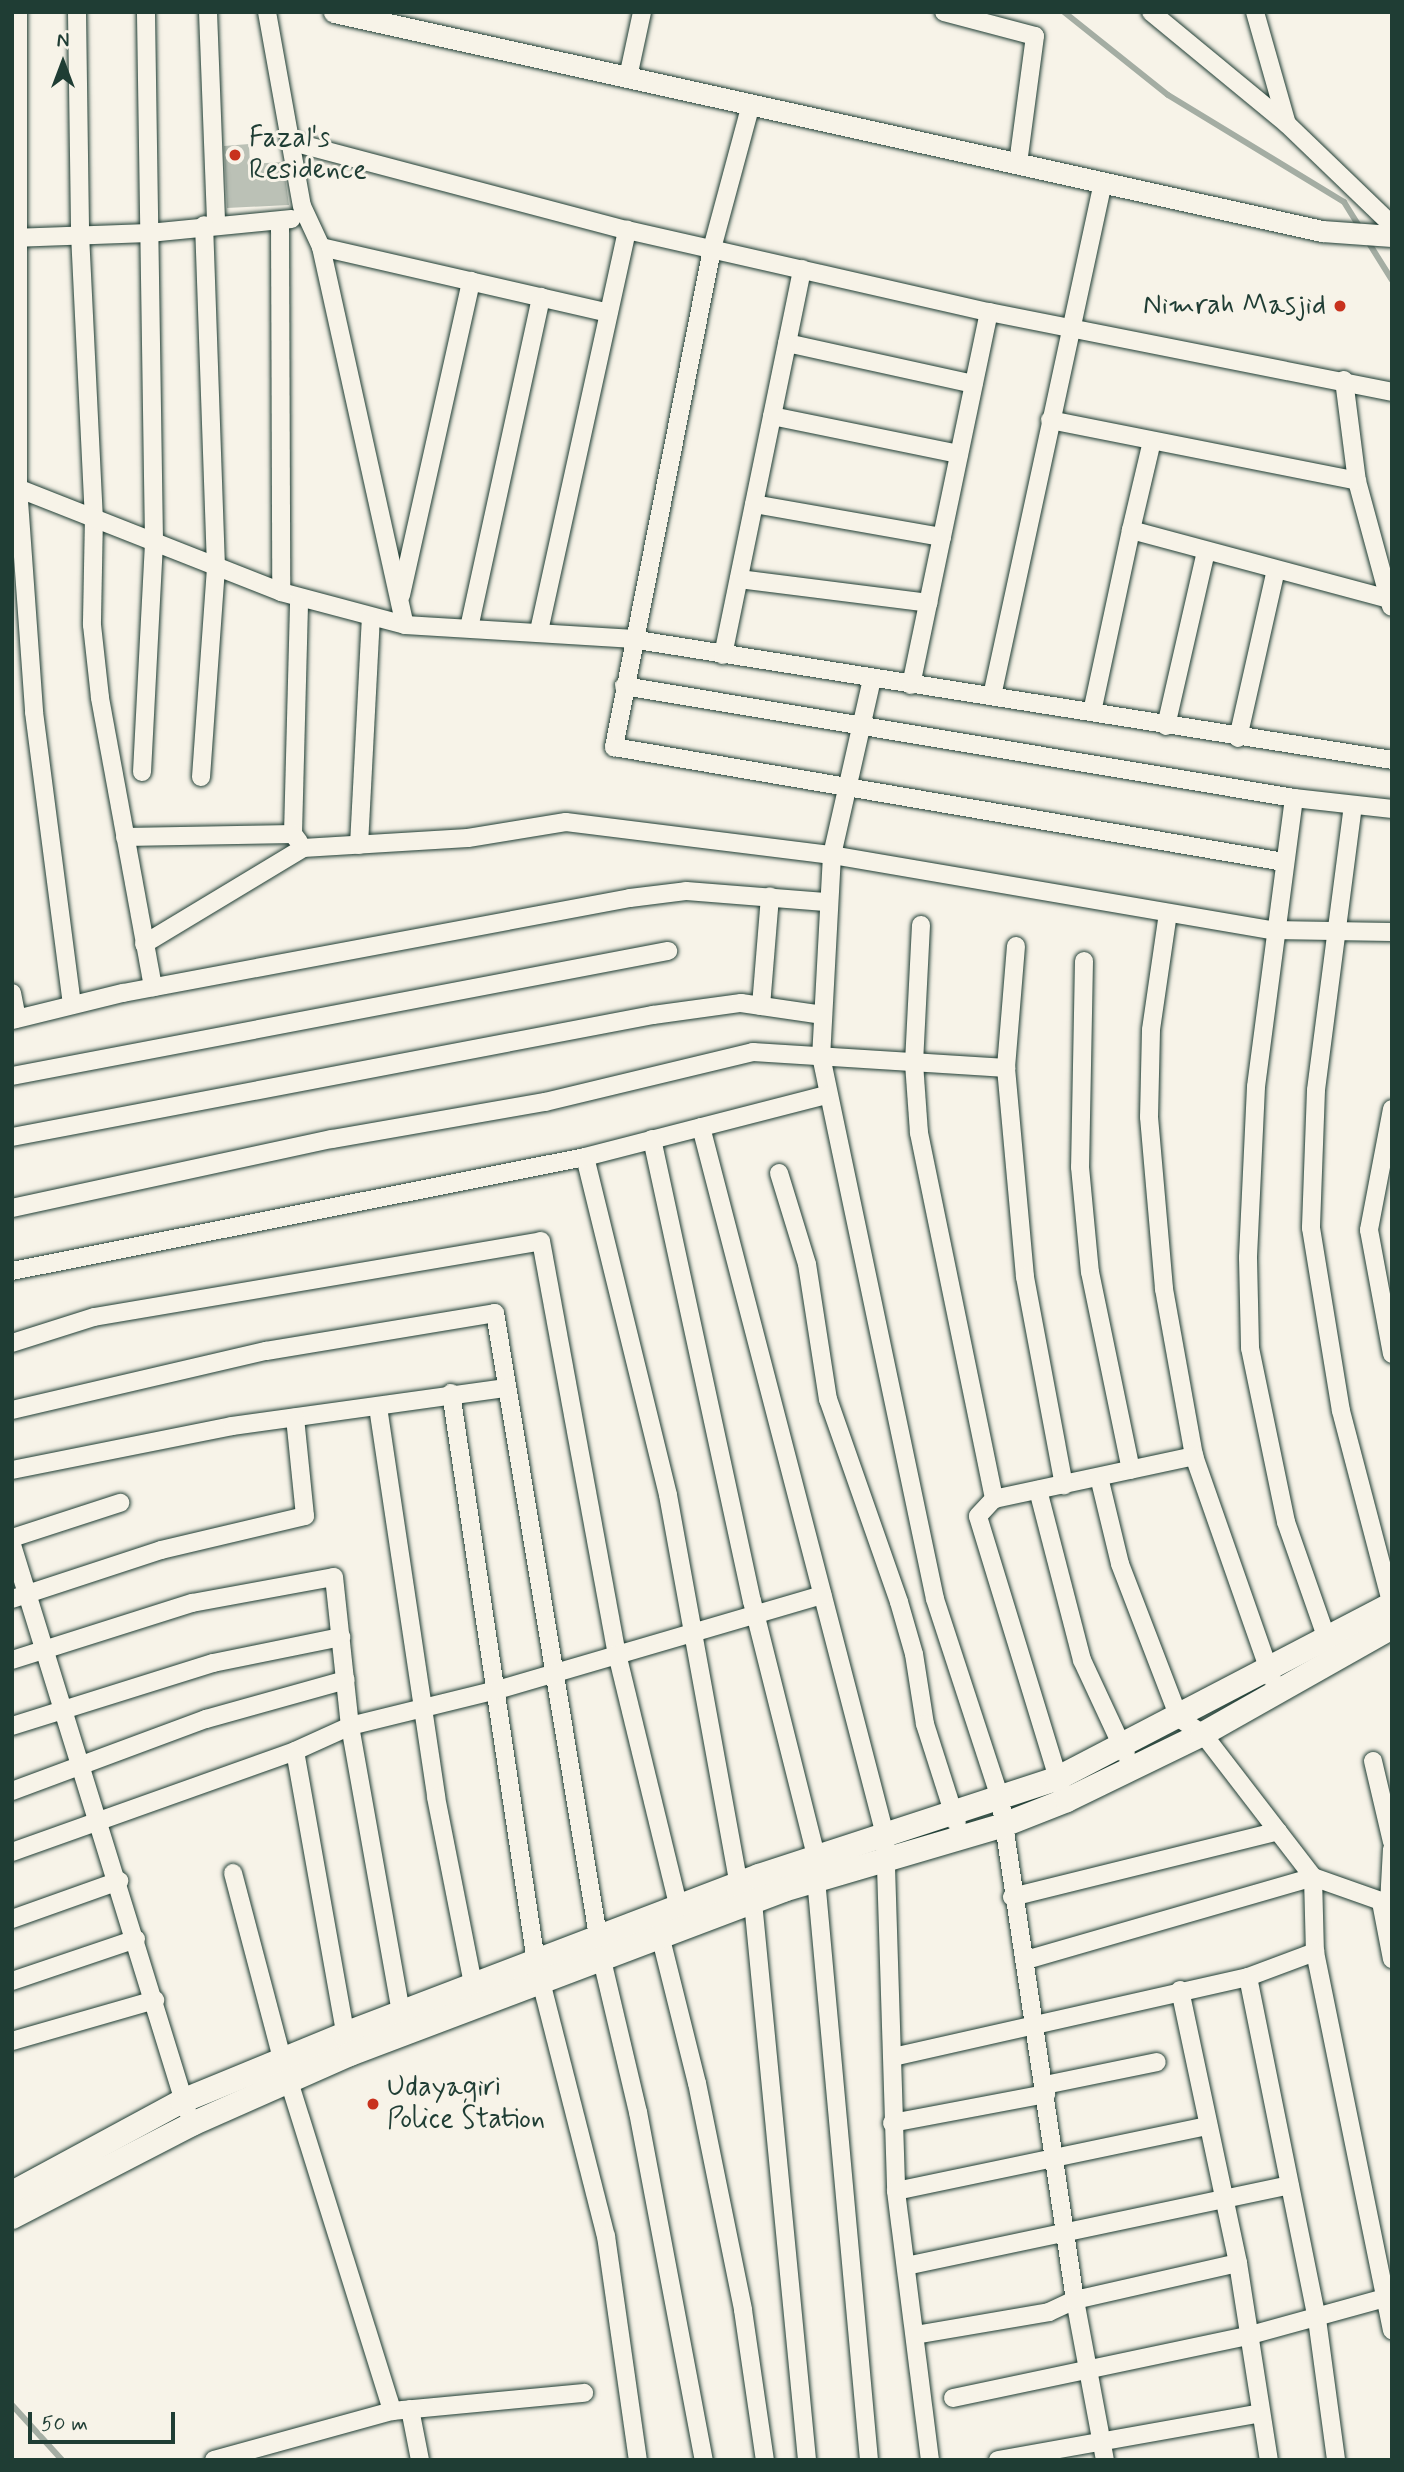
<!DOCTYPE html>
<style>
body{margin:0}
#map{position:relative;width:1404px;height:2472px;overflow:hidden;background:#f7f3e8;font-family:Mynerve,sans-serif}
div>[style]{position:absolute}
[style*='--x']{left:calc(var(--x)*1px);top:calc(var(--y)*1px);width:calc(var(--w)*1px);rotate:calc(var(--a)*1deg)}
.stream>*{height:6px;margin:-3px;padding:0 3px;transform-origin:3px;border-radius:3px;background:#a4ada3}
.building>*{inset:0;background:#bbc1b6}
.roads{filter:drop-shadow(0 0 2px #1f3d34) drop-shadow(0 0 2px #1f3d34)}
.minor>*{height:18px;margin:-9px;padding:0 9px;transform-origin:9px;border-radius:9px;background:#f7f3e8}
.tertiary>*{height:21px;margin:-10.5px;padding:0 10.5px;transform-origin:10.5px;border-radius:10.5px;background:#f7f3e8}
.secondary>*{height:24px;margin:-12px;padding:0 12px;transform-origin:12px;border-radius:12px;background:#f7f3e8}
.dots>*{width:19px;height:19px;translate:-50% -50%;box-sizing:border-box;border:4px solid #f7f3e8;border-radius:50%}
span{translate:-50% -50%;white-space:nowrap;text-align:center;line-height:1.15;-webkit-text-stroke:6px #f7f3e8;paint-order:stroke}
.poi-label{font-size:28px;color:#1f3d34}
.left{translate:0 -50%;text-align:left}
.right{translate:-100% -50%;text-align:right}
.frame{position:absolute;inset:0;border:14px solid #1f3d34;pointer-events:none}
.north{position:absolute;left:28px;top:28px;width:70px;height:70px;-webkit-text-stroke:5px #f7f3e8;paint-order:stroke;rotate:0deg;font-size:19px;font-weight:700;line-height:28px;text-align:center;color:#1f3d34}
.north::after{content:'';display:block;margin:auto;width:24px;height:32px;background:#1f3d34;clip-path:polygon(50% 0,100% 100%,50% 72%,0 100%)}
.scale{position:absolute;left:28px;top:2412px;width:147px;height:32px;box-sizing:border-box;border:4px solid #1f3d34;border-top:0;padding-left:9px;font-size:21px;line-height:24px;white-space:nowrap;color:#1f3d34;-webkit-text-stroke:5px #f7f3e8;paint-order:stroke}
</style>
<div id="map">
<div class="stream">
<div style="--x:1064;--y:12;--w:133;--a:38.6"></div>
<div style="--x:1168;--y:95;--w:206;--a:31.3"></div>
<div style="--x:1344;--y:202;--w:31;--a:58"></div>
<div style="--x:1367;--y:240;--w:47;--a:58"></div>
<div style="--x:12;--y:2405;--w:74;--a:47.7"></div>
</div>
<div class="building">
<div style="clip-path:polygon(249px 144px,250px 164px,283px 162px,289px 205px,227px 208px,224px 146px)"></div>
</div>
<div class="roads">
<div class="minor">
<div style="--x:18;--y:12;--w:475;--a:90"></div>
<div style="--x:18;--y:487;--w:226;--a:85.9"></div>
<div style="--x:34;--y:712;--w:295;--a:82.6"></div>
<div style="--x:77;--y:12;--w:222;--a:89.2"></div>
<div style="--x:80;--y:234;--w:282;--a:87.2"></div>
<div style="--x:94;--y:516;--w:109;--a:91.1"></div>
<div style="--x:92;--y:625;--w:73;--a:83.7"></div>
<div style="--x:100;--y:698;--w:294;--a:79.6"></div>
<div style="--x:208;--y:12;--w:213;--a:87.8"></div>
<div style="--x:267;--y:12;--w:197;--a:79.8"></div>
<div style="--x:302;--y:206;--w:45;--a:65.1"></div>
<div style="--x:321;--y:247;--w:387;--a:77.5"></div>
<div style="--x:944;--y:12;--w:94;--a:14.8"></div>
<div style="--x:1035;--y:36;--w:129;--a:97.6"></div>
<div style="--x:1151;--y:12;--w:176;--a:39.5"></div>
<div style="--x:1287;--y:124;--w:146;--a:43.9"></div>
<div style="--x:1255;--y:12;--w:116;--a:74.1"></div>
<div style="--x:628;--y:77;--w:66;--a:-77.8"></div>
<div style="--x:751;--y:104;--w:150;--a:105.1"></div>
<div style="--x:712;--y:249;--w:508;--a:101.13"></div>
<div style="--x:614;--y:747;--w:680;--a:9.74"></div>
<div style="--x:289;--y:141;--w:350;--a:14.8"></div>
<div style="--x:627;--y:230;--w:371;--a:12.8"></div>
<div style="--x:989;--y:312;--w:411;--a:11.2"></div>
<div style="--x:280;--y:222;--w:370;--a:89.8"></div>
<div style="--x:12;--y:238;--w:137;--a:-2.1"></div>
<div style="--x:149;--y:233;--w:143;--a:-5.6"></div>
<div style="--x:321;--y:247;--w:295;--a:12.9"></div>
<div style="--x:787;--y:343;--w:191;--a:12.4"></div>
<div style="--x:1344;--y:380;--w:102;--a:82.7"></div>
<div style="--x:1357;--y:481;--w:130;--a:74.8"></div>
<div style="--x:772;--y:416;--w:191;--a:11.5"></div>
<div style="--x:1050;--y:420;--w:313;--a:11.2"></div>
<div style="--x:1152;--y:441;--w:91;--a:103.3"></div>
<div style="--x:1131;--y:530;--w:266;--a:15"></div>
<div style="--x:12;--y:486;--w:289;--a:21.5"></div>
<div style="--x:281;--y:592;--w:128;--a:14.9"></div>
<div style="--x:405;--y:625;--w:226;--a:3.5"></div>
<div style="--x:631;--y:639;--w:771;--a:9.03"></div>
<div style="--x:754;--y:504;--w:191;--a:10"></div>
<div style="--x:739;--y:579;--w:191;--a:7.2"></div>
<div style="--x:401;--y:595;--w:322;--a:-77.4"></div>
<div style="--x:469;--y:628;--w:339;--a:-77.7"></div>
<div style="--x:539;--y:631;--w:411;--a:-77.6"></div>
<div style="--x:723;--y:655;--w:394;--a:-78.4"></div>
<div style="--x:872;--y:679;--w:180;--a:102.8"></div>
<div style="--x:832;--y:855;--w:201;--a:93.1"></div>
<div style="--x:821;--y:1056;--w:555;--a:78.14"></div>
<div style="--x:935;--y:1599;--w:209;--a:71.9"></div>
<div style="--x:1000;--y:1798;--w:508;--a:81.5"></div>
<div style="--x:1075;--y:2300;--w:163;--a:79.4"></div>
<div style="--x:911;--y:685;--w:381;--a:-78.2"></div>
<div style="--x:624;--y:686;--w:679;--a:9.49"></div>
<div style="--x:1294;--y:798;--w:99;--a:6.4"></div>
<div style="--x:992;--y:696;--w:526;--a:-77.81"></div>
<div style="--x:1092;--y:712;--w:186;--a:-77.9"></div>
<div style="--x:1166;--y:726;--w:179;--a:-77.1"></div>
<div style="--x:1238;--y:738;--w:172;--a:-77.3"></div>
<div style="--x:142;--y:772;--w:231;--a:-87"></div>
<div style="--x:154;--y:541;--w:529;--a:-90.87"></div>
<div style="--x:201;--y:777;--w:211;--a:-85.9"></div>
<div style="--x:216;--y:567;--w:342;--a:-92"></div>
<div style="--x:1294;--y:798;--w:291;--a:97.5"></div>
<div style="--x:1256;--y:1087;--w:171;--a:92.7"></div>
<div style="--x:1248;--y:1258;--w:90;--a:88.7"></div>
<div style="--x:1250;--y:1348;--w:178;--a:78.3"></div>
<div style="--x:1286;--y:1522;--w:121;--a:70.7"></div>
<div style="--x:1326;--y:1636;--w:14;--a:36"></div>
<div style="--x:1353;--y:805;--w:287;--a:97.4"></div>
<div style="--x:1316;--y:1090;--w:138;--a:92.1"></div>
<div style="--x:1311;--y:1228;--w:185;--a:80.7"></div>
<div style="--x:1341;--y:1411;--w:202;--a:75.3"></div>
<div style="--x:293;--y:834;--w:236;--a:-88.5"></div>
<div style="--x:125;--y:837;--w:168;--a:-1"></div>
<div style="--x:293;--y:834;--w:10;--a:53"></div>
<div style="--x:359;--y:845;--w:228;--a:-87"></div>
<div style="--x:1168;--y:913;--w:118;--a:98.3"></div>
<div style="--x:1151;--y:1030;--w:87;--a:91.3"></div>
<div style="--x:1149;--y:1117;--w:173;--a:85"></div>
<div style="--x:1164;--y:1289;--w:170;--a:79.8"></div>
<div style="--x:1194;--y:1456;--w:236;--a:70.7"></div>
<div style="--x:921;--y:925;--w:138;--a:92.9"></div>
<div style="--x:914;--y:1063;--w:70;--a:85.9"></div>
<div style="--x:919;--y:1133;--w:374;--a:78.4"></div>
<div style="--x:144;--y:944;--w:186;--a:-31.1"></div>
<div style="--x:303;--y:848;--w:165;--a:-3.5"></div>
<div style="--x:468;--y:838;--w:99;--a:-9.3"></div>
<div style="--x:566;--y:822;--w:268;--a:7.1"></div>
<div style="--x:832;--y:855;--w:447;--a:9.7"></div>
<div style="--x:1273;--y:930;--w:119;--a:1"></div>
<div style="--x:1016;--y:946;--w:122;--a:94.7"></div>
<div style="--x:1006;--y:1068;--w:210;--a:84.8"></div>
<div style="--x:1025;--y:1277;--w:212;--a:79.4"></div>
<div style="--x:1084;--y:961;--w:206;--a:91.1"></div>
<div style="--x:1080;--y:1167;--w:105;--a:84.6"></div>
<div style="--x:1090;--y:1272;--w:202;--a:78.3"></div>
<div style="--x:12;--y:993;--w:26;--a:79"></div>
<div style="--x:761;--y:1006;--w:110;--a:-85.3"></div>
<div style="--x:12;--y:1020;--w:114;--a:-13.7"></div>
<div style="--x:123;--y:993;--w:516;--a:-10.61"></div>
<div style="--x:630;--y:898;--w:56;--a:-7.1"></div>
<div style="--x:686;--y:891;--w:140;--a:4.5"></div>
<div style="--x:12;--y:1076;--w:668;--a:-10.79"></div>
<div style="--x:1392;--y:1109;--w:123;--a:100.8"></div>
<div style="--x:1369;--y:1230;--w:126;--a:79.5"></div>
<div style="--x:701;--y:1127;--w:732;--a:75.43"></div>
<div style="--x:885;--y:1835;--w:356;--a:88.2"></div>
<div style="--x:896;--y:2191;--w:271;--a:82.8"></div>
<div style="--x:12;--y:1137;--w:653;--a:-10.78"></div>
<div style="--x:653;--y:1015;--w:89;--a:-7.8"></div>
<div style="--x:741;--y:1003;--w:83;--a:8.3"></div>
<div style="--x:652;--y:1139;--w:473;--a:77.8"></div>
<div style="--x:752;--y:1601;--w:263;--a:75.9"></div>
<div style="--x:585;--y:1157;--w:348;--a:76.2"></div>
<div style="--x:668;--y:1495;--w:395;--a:79.7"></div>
<div style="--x:739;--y:1884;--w:23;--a:52"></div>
<div style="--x:753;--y:1902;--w:561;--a:84.47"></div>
<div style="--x:779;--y:1173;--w:95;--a:72.9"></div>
<div style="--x:807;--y:1264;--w:137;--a:81.2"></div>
<div style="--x:828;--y:1399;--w:215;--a:70.7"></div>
<div style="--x:899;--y:1602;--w:54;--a:73.9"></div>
<div style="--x:914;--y:1654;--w:71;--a:81.1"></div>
<div style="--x:925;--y:1724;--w:105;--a:72.3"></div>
<div style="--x:12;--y:1208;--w:327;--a:-12.2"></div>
<div style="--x:332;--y:1139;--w:216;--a:-9.9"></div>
<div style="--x:545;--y:1102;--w:214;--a:-13.5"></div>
<div style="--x:753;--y:1052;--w:254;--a:3.6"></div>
<div style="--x:12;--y:1271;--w:584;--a:-11.25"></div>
<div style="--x:585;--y:1157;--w:249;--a:-14.4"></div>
<div style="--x:12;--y:1343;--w:86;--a:-17.6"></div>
<div style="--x:94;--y:1317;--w:453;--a:-9.6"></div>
<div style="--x:541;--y:1241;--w:420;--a:79.6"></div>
<div style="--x:617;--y:1654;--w:270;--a:76.3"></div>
<div style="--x:451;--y:1393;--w:575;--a:81.5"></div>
<div style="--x:536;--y:1962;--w:283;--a:75.7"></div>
<div style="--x:606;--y:2236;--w:226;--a:81.9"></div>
<div style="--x:378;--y:1407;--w:394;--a:81.5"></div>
<div style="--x:436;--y:1797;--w:201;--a:78.8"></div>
<div style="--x:12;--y:1410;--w:261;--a:-13.1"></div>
<div style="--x:266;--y:1351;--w:232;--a:-9.4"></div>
<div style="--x:495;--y:1313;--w:656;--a:80.61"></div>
<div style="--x:602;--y:1960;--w:156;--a:76.7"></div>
<div style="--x:638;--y:2112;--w:354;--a:79.3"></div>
<div style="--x:12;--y:1470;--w:224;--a:-11.3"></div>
<div style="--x:232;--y:1426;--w:277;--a:-7.9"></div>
<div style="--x:1099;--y:1477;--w:89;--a:76.4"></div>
<div style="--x:1120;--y:1564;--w:165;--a:69"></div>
<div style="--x:1179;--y:1718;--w:29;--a:34"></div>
<div style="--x:1203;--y:1734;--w:180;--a:52.4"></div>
<div style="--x:1313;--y:1877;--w:84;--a:19.5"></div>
<div style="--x:1038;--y:1490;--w:176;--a:75.5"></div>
<div style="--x:1082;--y:1660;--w:105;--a:65.1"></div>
<div style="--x:12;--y:1538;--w:114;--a:-18"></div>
<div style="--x:12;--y:1545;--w:592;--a:72.82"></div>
<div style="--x:12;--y:1599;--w:157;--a:-18.2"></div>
<div style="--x:161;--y:1550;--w:148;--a:-13.3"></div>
<div style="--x:305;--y:1516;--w:99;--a:-95.8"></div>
<div style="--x:12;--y:1660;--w:189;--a:-17.6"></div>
<div style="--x:192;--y:1603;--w:144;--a:-10.4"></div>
<div style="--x:334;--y:1577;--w:150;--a:83.9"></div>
<div style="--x:350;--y:1726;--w:302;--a:79.9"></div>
<div style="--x:12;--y:1726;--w:211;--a:-17.4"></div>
<div style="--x:213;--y:1663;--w:131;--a:-11.5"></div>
<div style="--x:295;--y:1751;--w:298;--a:79.9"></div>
<div style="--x:1373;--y:1761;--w:83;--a:76.8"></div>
<div style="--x:1061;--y:1788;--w:284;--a:-107"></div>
<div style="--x:978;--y:1516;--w:23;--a:-47"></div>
<div style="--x:994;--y:1499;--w:205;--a:-12.1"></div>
<div style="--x:12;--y:1791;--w:207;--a:-20.4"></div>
<div style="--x:206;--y:1719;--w:145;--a:-15.6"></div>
<div style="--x:12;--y:1852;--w:300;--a:-19.6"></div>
<div style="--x:295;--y:1751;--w:60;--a:-24.4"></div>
<div style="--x:350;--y:1726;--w:151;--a:-13.8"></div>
<div style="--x:497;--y:1690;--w:339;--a:-16.3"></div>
<div style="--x:233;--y:1873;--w:192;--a:75.2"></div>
<div style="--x:282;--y:2059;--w:369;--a:72.6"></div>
<div style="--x:816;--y:1879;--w:583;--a:84.79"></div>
<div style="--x:1012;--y:1897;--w:274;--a:-13.9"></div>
<div style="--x:1381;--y:1902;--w:58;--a:79.1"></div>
<div style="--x:1389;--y:1904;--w:55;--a:-86.9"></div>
<div style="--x:12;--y:1919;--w:114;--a:-19.6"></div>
<div style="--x:658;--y:1927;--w:161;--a:76"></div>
<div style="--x:697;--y:2083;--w:232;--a:78.5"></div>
<div style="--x:743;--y:2310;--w:152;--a:81.7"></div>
<div style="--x:1026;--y:1960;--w:299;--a:-16.1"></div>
<div style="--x:1313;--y:1877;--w:75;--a:88.5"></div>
<div style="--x:1315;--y:1952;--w:386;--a:78.5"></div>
<div style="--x:1248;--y:1977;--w:349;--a:78.6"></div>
<div style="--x:1317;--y:2319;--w:142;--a:82.3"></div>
<div style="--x:12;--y:1981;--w:131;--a:-18.7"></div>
<div style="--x:1180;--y:1990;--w:279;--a:78"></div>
<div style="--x:1238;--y:2263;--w:199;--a:81.1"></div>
<div style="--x:12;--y:2041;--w:149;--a:-16"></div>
<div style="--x:893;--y:2057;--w:364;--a:-12.7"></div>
<div style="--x:1248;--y:1977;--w:72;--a:-20.5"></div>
<div style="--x:1045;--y:2085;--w:114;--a:-11.6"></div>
<div style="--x:892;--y:2123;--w:157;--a:-10.7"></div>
<div style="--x:896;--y:2191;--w:319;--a:-11.8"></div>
<div style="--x:906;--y:2266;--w:392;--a:-11.9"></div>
<div style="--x:915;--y:2335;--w:136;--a:-9.7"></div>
<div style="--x:1049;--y:2312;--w:29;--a:-25"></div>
<div style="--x:1075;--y:2300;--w:167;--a:-12.8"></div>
<div style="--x:953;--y:2398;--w:300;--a:-11.9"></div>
<div style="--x:1247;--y:2336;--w:150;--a:-15.4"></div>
<div style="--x:410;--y:2409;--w:52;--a:78.9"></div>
<div style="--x:214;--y:2460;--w:185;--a:-15.4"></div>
<div style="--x:392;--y:2411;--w:193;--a:-5.4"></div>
<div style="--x:998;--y:2460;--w:267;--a:-10.1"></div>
</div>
<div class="tertiary">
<div style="--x:334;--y:12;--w:1012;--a:12.5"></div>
<div style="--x:1322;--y:231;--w:70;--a:4.1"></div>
</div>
<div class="secondary">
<div style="--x:12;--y:2193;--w:193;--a:-28.4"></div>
<div style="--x:182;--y:2101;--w:176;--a:-22.3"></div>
<div style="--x:345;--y:2034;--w:443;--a:-20.9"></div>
<div style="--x:759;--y:1876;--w:312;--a:-18.1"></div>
<div style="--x:1056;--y:1779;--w:379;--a:-27.5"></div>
<div style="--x:12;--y:2217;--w:203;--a:-27.3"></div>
<div style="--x:192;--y:2124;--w:173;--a:-23.9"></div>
<div style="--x:350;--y:2054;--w:463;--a:-20.7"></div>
<div style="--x:783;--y:1890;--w:227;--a:-16.4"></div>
<div style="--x:1001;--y:1826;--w:71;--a:-21.5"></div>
<div style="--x:1067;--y:1800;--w:151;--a:-25.9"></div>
<div style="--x:1203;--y:1734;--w:217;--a:-29.5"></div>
</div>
</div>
<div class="dots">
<div style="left:235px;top:155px;background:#c8321e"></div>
<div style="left:1340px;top:306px;background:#c8321e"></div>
<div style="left:373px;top:2104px;background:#c8321e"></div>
</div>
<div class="poi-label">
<span class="left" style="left:249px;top:155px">Fazal's<br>Residence</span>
<span class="right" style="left:1326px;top:306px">Nimrah Masjid</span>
<span class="left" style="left:387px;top:2104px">Udayagiri<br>Police Station</span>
</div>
<div class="frame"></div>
<div class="north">N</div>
<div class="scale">50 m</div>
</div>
